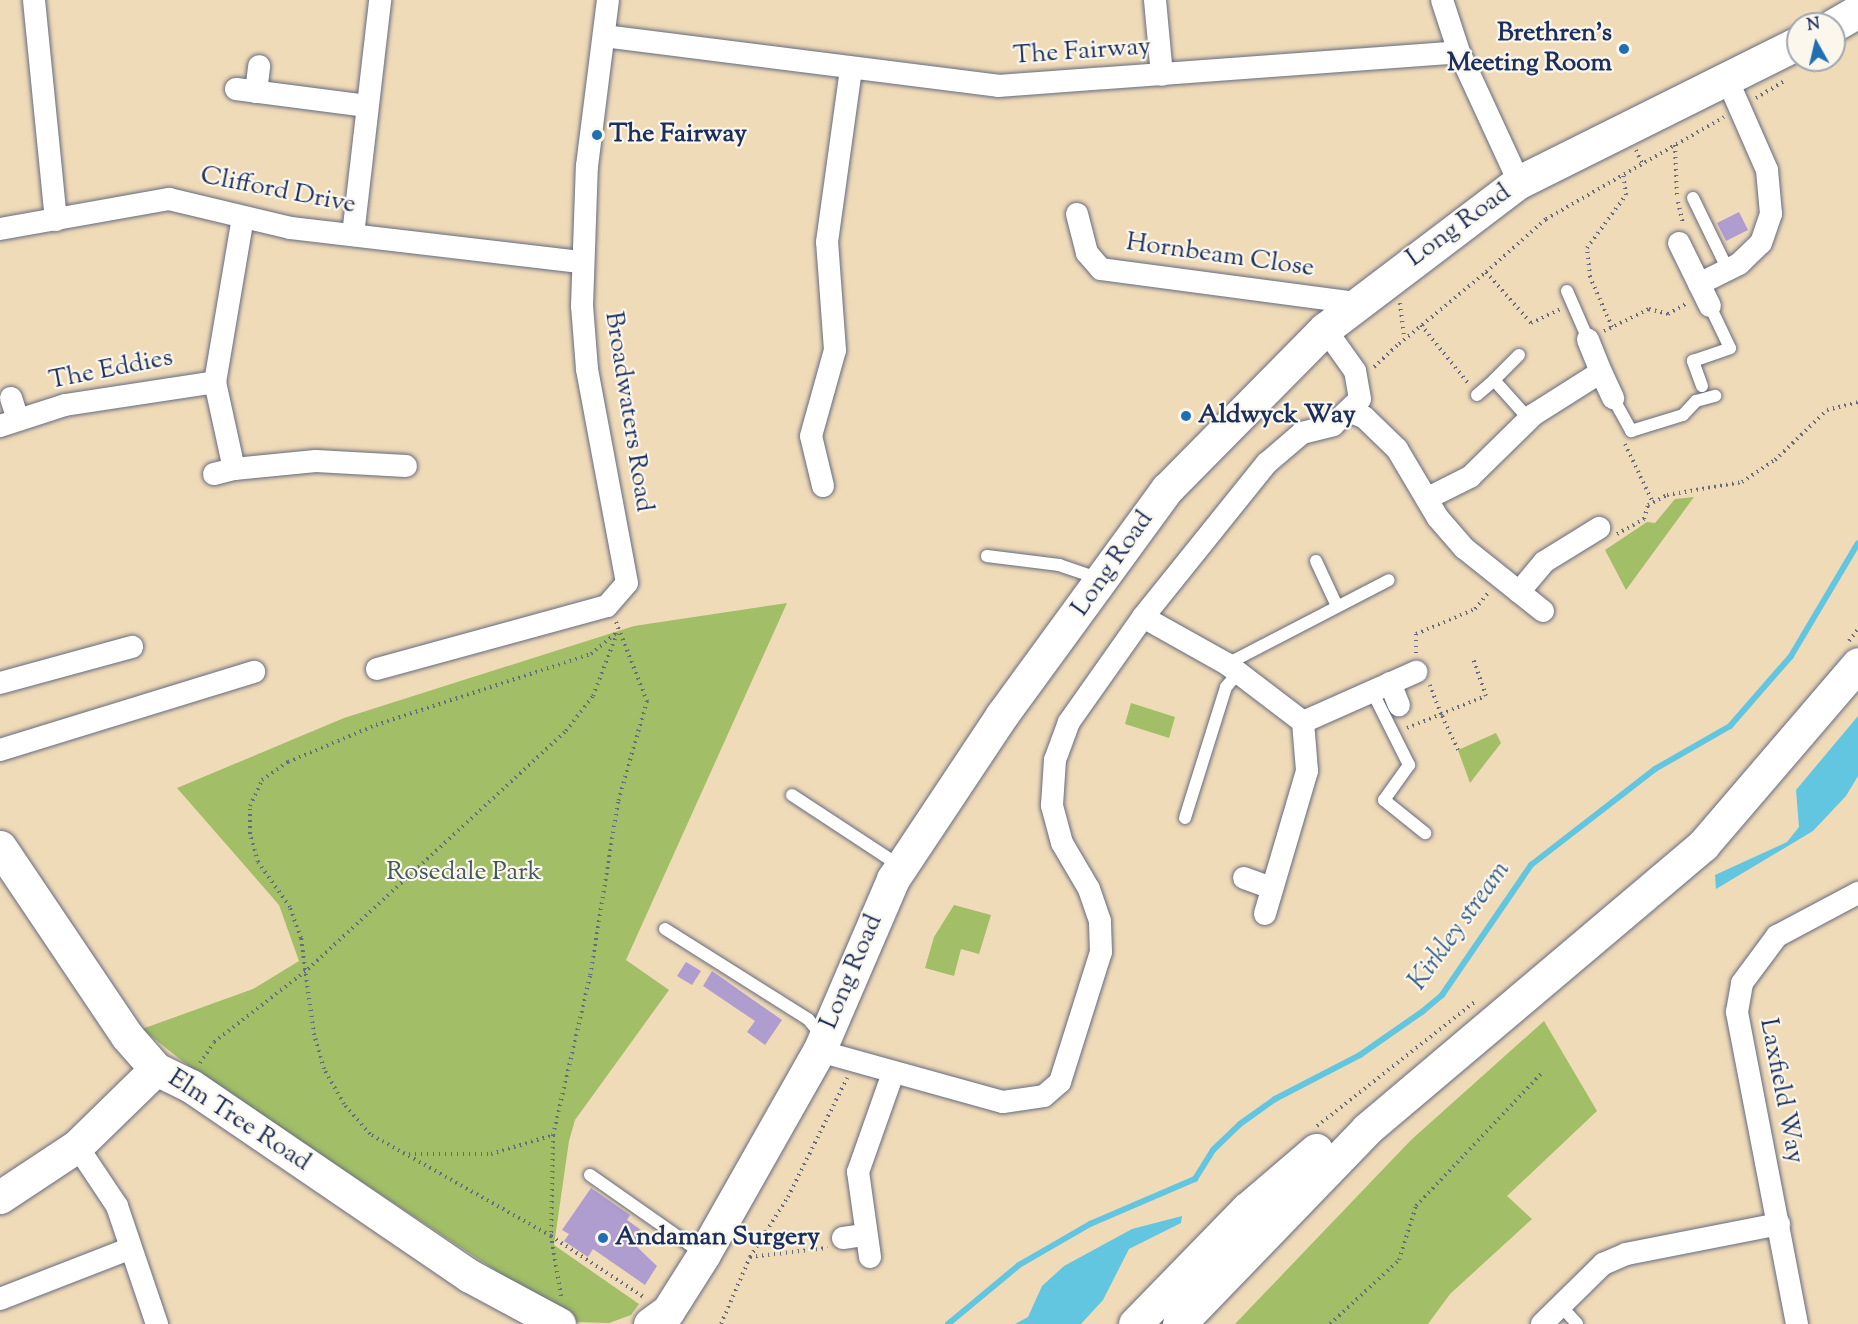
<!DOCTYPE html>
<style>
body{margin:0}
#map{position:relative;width:1858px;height:1324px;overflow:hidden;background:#f0dbb9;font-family:"Sorts Mill Goudy",serif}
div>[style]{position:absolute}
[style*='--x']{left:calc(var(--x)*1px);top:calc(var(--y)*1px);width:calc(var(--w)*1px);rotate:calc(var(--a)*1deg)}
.green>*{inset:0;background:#a2be66}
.water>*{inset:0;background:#63c6e0}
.stream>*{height:6px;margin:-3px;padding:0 3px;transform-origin:3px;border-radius:3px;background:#63c6e0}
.building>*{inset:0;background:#b09dd0}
.path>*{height:4px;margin-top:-2px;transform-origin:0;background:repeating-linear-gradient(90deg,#666b7e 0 1.5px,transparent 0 6px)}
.roads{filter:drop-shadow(0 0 2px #666b7e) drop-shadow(0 0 2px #666b7e)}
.lane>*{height:12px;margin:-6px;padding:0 6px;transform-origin:6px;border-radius:6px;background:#fff}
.street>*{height:22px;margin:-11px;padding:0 11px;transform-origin:11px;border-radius:11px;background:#fff}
.secondary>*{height:33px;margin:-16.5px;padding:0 16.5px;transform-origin:16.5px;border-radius:16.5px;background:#fff}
.highway>*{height:33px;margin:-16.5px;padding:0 16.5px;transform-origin:16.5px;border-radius:16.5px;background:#fff}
.dots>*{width:16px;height:16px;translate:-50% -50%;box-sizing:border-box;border:3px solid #fbf7ec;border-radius:50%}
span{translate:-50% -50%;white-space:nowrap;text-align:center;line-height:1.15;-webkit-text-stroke:4.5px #fbf7ec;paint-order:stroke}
.poi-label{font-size:26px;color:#1b2f5e;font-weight:700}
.right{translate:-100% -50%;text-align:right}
.left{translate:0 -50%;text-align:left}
.street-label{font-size:26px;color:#1b2f5e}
.park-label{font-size:26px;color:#445a60}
.water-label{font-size:27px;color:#315c85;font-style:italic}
.north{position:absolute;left:1786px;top:12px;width:60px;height:60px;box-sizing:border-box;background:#fbf7ec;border:2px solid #a1a7b3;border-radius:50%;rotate:352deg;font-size:16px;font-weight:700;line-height:24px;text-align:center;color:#1b2f5e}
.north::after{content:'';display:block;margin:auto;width:21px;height:27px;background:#1f6fb2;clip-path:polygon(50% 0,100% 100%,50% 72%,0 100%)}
</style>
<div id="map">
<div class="green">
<div style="clip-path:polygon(1694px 497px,1626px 590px,1605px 550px,1647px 522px,1655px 523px,1675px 499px)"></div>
<div style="clip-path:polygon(787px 603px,626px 960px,669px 990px,575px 1120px,569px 1141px,554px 1245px,639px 1304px,631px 1315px,609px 1323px,576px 1322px,546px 1304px,195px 1071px,142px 1029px,253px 989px,299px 961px,279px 905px,177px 788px,344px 718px,634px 626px)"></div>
<div style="clip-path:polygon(1131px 703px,1175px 717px,1169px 738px,1125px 724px)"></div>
<div style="clip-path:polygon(1496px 733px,1501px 743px,1470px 783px,1458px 750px)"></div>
<div style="clip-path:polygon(954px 905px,991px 915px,979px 954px,961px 949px,954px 976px,925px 968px,934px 937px)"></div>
<div style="clip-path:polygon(1544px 1021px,1597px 1111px,1507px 1196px,1532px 1219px,1450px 1294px,1428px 1324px,1235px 1324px,1411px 1140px)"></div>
</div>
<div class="water">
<div style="clip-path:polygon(1858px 716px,1858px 776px,1846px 796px,1813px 831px,1716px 889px,1715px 875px,1787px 842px,1799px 827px,1796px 790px)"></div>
<div style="clip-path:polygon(1182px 1216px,1181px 1223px,1129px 1249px,1103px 1300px,1081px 1324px,1015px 1324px,1028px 1317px,1042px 1286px,1064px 1266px,1132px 1229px)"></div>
</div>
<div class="stream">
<div style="--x:948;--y:1324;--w:92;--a:-39.7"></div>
<div style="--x:1019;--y:1265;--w:82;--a:-30"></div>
<div style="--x:1090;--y:1224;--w:114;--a:-23.2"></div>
<div style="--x:1195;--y:1179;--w:34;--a:-58"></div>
<div style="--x:1213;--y:1150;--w:37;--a:-44"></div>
<div style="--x:1240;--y:1124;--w:43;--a:-35.5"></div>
<div style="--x:1275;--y:1099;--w:96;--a:-27.4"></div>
<div style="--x:1360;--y:1055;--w:77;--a:-34.9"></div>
<div style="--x:1423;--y:1011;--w:25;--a:-40"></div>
<div style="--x:1442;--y:995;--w:158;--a:-55.6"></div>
<div style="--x:1531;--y:865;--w:157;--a:-37.7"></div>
<div style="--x:1655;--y:769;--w:86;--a:-29.8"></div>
<div style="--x:1730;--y:726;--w:93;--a:-48.9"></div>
<div style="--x:1791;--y:656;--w:131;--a:-59.3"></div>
</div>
<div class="building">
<div style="clip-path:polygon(1739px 212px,1748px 230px,1726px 241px,1717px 223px)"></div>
<div style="clip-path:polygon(686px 962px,701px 971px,692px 985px,677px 976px)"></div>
<div style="clip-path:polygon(712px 971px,782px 1020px,765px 1045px,747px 1032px,755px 1021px,703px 986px)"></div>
<div style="clip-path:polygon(591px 1188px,630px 1215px,627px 1220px,644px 1232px,635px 1245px,657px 1266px,645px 1285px,593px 1249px,588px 1257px,564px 1241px,569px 1234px,562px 1230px)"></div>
</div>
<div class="path">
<div style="--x:1834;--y:54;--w:8;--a:-23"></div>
<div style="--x:1811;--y:67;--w:14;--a:-30"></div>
<div style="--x:1756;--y:98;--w:35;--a:-31"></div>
<div style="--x:1675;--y:145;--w:50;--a:87.7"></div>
<div style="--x:1636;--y:150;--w:14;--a:65"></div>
<div style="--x:1678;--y:202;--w:23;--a:77"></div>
<div style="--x:1486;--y:272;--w:80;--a:-41.5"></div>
<div style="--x:1546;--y:219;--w:205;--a:-29.8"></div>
<div style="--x:1400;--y:303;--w:35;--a:83"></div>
<div style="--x:1421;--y:325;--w:75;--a:51"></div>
<div style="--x:1612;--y:327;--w:55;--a:-113.7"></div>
<div style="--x:1590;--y:277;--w:29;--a:-96"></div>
<div style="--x:1587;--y:248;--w:66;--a:-53.7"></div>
<div style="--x:1626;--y:195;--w:21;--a:-98"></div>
<div style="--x:1604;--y:331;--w:50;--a:-26.1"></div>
<div style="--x:1649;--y:309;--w:20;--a:15"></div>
<div style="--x:1668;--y:314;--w:22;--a:-30"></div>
<div style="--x:1399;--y:344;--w:113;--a:-39.6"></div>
<div style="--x:1486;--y:272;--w:68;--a:48.6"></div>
<div style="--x:1531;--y:323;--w:33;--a:-25"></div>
<div style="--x:1374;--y:367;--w:34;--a:-43"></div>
<div style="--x:1625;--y:444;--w:65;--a:64.6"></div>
<div style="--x:1617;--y:534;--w:31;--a:-29"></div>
<div style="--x:1644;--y:519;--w:15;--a:-74"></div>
<div style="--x:1648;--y:505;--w:21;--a:-28"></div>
<div style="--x:1667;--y:495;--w:76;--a:-9.8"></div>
<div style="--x:1742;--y:482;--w:40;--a:-34"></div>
<div style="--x:1775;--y:460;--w:72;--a:-43.9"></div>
<div style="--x:1827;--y:410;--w:32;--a:-14"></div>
<div style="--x:616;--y:622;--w:85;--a:68.6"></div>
<div style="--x:647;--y:701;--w:105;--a:106"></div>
<div style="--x:618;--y:802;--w:176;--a:99.1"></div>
<div style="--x:590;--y:976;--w:163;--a:103.1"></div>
<div style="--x:553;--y:1135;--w:101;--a:91.1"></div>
<div style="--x:551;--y:1236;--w:113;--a:33.4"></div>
<div style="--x:1849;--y:641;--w:15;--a:-53"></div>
<div style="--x:1416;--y:653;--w:19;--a:-90"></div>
<div style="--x:1416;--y:634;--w:64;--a:-23"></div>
<div style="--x:1475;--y:609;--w:22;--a:-51"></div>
<div style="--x:1407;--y:728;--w:37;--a:-22"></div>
<div style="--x:1441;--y:714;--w:31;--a:-111"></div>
<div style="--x:1458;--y:750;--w:40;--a:-115"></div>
<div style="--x:1441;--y:714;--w:48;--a:-21.8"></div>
<div style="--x:1486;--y:696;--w:39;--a:-109"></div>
<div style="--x:200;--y:1063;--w:25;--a:-56"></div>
<div style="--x:214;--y:1042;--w:119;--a:-37.8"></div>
<div style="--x:308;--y:969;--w:351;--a:-42.7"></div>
<div style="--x:566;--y:731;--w:44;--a:-52.4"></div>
<div style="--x:593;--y:696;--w:67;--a:-69.1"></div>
<div style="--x:1317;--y:1126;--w:202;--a:-38.2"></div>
<div style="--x:409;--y:1154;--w:82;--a:0"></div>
<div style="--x:491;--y:1154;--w:65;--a:-17"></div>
<div style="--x:750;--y:1257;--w:78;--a:-6.7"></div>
<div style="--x:561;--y:1296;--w:61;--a:-99.5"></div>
<div style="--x:551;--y:1236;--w:208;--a:-150.6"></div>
<div style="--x:370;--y:1134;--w:40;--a:-131"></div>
<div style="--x:344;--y:1104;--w:40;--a:-119.7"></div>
<div style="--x:324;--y:1069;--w:35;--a:-106"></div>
<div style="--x:314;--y:1035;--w:98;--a:-97.6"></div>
<div style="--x:301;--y:938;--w:33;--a:-110"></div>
<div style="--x:290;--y:907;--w:55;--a:-125.4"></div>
<div style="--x:258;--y:862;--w:29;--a:-106"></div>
<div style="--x:250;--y:834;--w:28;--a:-90"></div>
<div style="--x:250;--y:806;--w:29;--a:-65"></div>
<div style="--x:262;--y:780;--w:32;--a:-35"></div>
<div style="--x:288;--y:762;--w:95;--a:-22.8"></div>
<div style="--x:376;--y:725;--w:226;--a:-18.3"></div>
<div style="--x:591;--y:654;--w:35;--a:-40"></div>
<div style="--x:721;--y:1324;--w:73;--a:-66.6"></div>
<div style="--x:750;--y:1257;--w:71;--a:-57.7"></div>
<div style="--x:788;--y:1197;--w:133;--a:-63.6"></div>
<div style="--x:1330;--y:1324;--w:94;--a:-42.8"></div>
<div style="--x:1399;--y:1260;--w:57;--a:-72.5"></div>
<div style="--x:1416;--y:1206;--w:182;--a:-46.6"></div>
</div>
<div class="roads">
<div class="lane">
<div style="--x:1693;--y:198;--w:80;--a:64.1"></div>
<div style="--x:1567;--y:291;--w:52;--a:66.4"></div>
<div style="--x:1519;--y:355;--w:35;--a:135"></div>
<div style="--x:1494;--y:380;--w:52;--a:48.1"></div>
<div style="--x:1702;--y:386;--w:27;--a:-110"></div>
<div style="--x:1693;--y:361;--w:39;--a:-19"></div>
<div style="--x:1730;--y:348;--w:47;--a:-115.5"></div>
<div style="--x:1477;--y:395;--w:23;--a:-41"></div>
<div style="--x:1613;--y:398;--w:38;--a:61"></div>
<div style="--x:1631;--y:431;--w:54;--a:-17.1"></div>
<div style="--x:1683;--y:415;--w:19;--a:-47"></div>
<div style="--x:1696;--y:401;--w:20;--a:-15"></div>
<div style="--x:987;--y:556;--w:73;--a:7.1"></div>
<div style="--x:1059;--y:565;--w:43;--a:18.9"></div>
<div style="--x:1316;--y:561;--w:50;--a:65"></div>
<div style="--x:1227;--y:664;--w:182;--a:-27.4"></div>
<div style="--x:1372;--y:691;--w:83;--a:63.4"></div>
<div style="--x:1409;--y:765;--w:43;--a:125.5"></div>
<div style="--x:1384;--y:800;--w:53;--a:38.8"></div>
<div style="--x:792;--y:795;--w:129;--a:33.3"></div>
<div style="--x:1185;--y:818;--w:137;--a:-72.6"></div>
<div style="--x:1226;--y:687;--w:20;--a:-49"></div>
<div style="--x:665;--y:929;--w:169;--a:32.2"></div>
<div style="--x:808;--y:1019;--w:22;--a:51"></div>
<div style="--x:590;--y:1175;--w:138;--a:35"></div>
<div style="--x:1561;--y:1306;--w:24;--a:48"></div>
</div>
<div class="street">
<div style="--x:34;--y:0;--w:221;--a:84.3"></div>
<div style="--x:1155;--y:0;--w:75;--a:84.7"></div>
<div style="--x:1442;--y:0;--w:55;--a:71.9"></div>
<div style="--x:1459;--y:52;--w:143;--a:65.2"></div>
<div style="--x:604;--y:36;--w:397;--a:7.2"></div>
<div style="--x:998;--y:86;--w:462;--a:-4.2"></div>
<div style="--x:236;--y:89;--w:132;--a:7.4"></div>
<div style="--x:256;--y:92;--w:26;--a:-83"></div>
<div style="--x:1077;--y:214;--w:40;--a:75.6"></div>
<div style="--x:1087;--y:253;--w:21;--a:49"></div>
<div style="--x:1101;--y:269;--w:257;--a:7.6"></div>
<div style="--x:243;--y:217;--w:167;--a:99.6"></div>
<div style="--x:215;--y:382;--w:89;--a:77.7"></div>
<div style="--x:234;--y:469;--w:82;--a:-5.6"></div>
<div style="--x:316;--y:461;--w:90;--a:3.2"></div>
<div style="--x:0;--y:229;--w:172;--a:-10.1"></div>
<div style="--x:169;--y:199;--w:125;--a:13.4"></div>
<div style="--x:291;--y:228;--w:293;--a:6.7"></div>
<div style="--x:353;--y:235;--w:237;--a:-83.4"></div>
<div style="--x:1679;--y:243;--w:70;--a:63.8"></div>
<div style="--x:1699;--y:284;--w:45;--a:-26.6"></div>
<div style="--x:1739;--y:264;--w:30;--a:-44"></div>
<div style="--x:1761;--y:243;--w:31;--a:-71"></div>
<div style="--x:1771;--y:214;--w:44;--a:-95.2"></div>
<div style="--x:1767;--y:170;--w:99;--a:-113.7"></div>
<div style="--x:1601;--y:372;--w:29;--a:65"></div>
<div style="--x:11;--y:398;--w:23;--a:72"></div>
<div style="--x:1350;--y:412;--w:15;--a:20"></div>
<div style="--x:1364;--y:417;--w:46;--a:44.1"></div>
<div style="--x:1397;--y:449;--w:80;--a:59.3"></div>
<div style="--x:1438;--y:518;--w:40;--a:49"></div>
<div style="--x:1464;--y:548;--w:101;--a:38.6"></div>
<div style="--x:0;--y:426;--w:68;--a:-17.9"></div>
<div style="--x:65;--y:405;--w:152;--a:-8.7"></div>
<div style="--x:214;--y:474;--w:21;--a:-14"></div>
<div style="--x:823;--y:486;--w:51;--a:-103.5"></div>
<div style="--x:811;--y:436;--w:89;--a:-74.4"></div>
<div style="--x:835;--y:350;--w:108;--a:-94.2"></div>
<div style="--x:827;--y:242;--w:176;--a:-82.1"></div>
<div style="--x:1428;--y:498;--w:47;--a:-26.6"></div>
<div style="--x:1470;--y:477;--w:88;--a:-44.5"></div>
<div style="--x:1533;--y:415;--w:80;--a:-32.3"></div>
<div style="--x:1601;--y:372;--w:35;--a:-112"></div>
<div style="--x:1519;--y:592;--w:39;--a:-50"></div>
<div style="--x:1544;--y:562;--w:65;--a:-31.7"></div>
<div style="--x:1143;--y:617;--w:96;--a:29.2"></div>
<div style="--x:1227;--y:664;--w:96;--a:37.3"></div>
<div style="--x:1303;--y:722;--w:49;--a:85.3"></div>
<div style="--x:1307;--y:771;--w:149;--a:106.4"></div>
<div style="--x:377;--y:669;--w:238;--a:-15.3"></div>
<div style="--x:607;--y:606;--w:30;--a:-49"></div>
<div style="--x:627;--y:583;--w:218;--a:-100.6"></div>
<div style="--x:587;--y:369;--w:63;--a:-94.5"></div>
<div style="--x:582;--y:306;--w:140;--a:-88"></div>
<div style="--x:587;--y:166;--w:167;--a:-82.8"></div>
<div style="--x:0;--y:683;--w:137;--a:-15.3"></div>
<div style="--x:1390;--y:683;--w:24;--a:68"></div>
<div style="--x:1303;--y:722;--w:124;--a:-23.9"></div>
<div style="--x:0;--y:750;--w:266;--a:-17.1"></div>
<div style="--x:1244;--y:878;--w:30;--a:20"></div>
<div style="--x:819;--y:1051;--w:191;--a:15.5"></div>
<div style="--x:1003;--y:1102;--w:41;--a:-8.3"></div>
<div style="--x:1044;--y:1096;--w:21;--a:-41"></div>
<div style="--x:1060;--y:1082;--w:136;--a:-72.5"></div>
<div style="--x:1101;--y:952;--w:31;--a:-92"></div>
<div style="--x:1100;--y:921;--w:34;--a:-109"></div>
<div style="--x:1089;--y:889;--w:53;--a:-120.4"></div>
<div style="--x:1062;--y:843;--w:39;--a:-105"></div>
<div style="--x:1052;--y:805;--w:45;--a:-86.2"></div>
<div style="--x:1055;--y:760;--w:40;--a:-69.8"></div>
<div style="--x:1069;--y:722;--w:128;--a:-54.8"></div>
<div style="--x:1143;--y:617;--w:198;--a:-51.2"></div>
<div style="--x:1267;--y:463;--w:46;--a:-40.6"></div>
<div style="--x:1302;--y:433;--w:32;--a:-14"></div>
<div style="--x:1333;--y:425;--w:37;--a:-44"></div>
<div style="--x:1360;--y:399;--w:28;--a:-100"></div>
<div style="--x:1355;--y:371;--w:52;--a:-125.5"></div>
<div style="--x:77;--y:1146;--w:72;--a:56.3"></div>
<div style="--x:117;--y:1206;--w:125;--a:71.3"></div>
<div style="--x:843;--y:1238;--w:22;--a:-8"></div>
<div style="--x:870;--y:1257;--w:86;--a:-98"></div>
<div style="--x:858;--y:1172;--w:105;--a:-70.5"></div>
<div style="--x:0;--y:1299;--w:138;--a:-21.2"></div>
<div style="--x:1542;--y:1324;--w:86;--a:-44.5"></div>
<div style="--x:1603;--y:1264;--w:25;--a:-23"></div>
<div style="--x:1626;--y:1254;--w:156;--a:-11.1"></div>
<div style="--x:1797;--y:1324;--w:318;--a:-100.9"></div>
<div style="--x:1737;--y:1012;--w:29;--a:-80"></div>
<div style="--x:1742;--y:983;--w:59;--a:-53.3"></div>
<div style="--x:1777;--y:936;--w:92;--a:-28"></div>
</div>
<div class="secondary">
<div style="--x:1834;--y:25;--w:28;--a:-30"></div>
<div style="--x:0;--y:1197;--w:92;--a:-33.5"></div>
<div style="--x:77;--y:1146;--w:110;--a:-44.3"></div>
<div style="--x:650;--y:1324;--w:22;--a:-36"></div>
<div style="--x:668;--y:1311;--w:67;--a:-57.7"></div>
<div style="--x:704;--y:1254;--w:233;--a:-60.5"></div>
<div style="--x:819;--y:1051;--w:187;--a:-66.7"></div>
<div style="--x:893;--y:879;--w:197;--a:-56.4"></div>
<div style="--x:1002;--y:715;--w:280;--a:-53.9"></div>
<div style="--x:1167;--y:489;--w:225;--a:-45.4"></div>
<div style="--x:1325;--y:329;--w:243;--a:-37.2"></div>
<div style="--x:1519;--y:182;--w:312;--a:-26.5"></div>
</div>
<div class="highway">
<div style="--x:0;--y:847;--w:228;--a:56.1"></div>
<div style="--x:127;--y:1036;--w:44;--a:48.7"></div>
<div style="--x:156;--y:1069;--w:39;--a:26"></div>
<div style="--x:191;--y:1086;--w:338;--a:34.3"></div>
<div style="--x:470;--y:1276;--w:101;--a:28.3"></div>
<div style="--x:1135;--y:1324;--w:161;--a:-45.8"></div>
<div style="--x:1247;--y:1209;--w:91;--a:-40.5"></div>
<div style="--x:1179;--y:1324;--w:271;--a:-46"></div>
<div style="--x:1367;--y:1129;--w:440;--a:-40.2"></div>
<div style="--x:1703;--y:845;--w:238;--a:-49.4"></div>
</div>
</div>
<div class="dots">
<div style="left:1624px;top:49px;background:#1f6fb2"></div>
<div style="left:597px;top:135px;background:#1f6fb2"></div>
<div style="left:1186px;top:416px;background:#1f6fb2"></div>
<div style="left:603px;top:1238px;background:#1f6fb2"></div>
</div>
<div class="poi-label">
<span class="right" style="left:1612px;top:49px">Brethren's<br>Meeting Room</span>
<span class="left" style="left:609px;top:135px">The Fairway</span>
<span class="left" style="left:1198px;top:416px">Aldwyck Way</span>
<span class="left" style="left:615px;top:1238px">Andaman Surgery</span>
</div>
<div class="street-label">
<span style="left:1082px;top:52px;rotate:-4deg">The Fairway</span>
<span style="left:278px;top:191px;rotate:11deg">Clifford Drive</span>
<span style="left:1459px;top:226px;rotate:-36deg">Long Road</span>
<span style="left:1220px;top:256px;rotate:8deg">Hornbeam Close</span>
<span style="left:111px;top:370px;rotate:-11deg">The Eddies</span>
<span style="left:628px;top:412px;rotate:81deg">Broadwaters Road</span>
<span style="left:1113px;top:564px;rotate:-55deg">Long Road</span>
<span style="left:852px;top:972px;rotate:-67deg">Long Road</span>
<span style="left:1781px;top:1091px;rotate:79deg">Laxfield Way</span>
<span style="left:239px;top:1121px;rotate:33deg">Elm Tree Road</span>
</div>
<div class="park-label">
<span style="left:464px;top:873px">Rosedale Park</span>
</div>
<div class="water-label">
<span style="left:1460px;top:926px;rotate:-54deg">Kirkley stream</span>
</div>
<div class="north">N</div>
</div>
